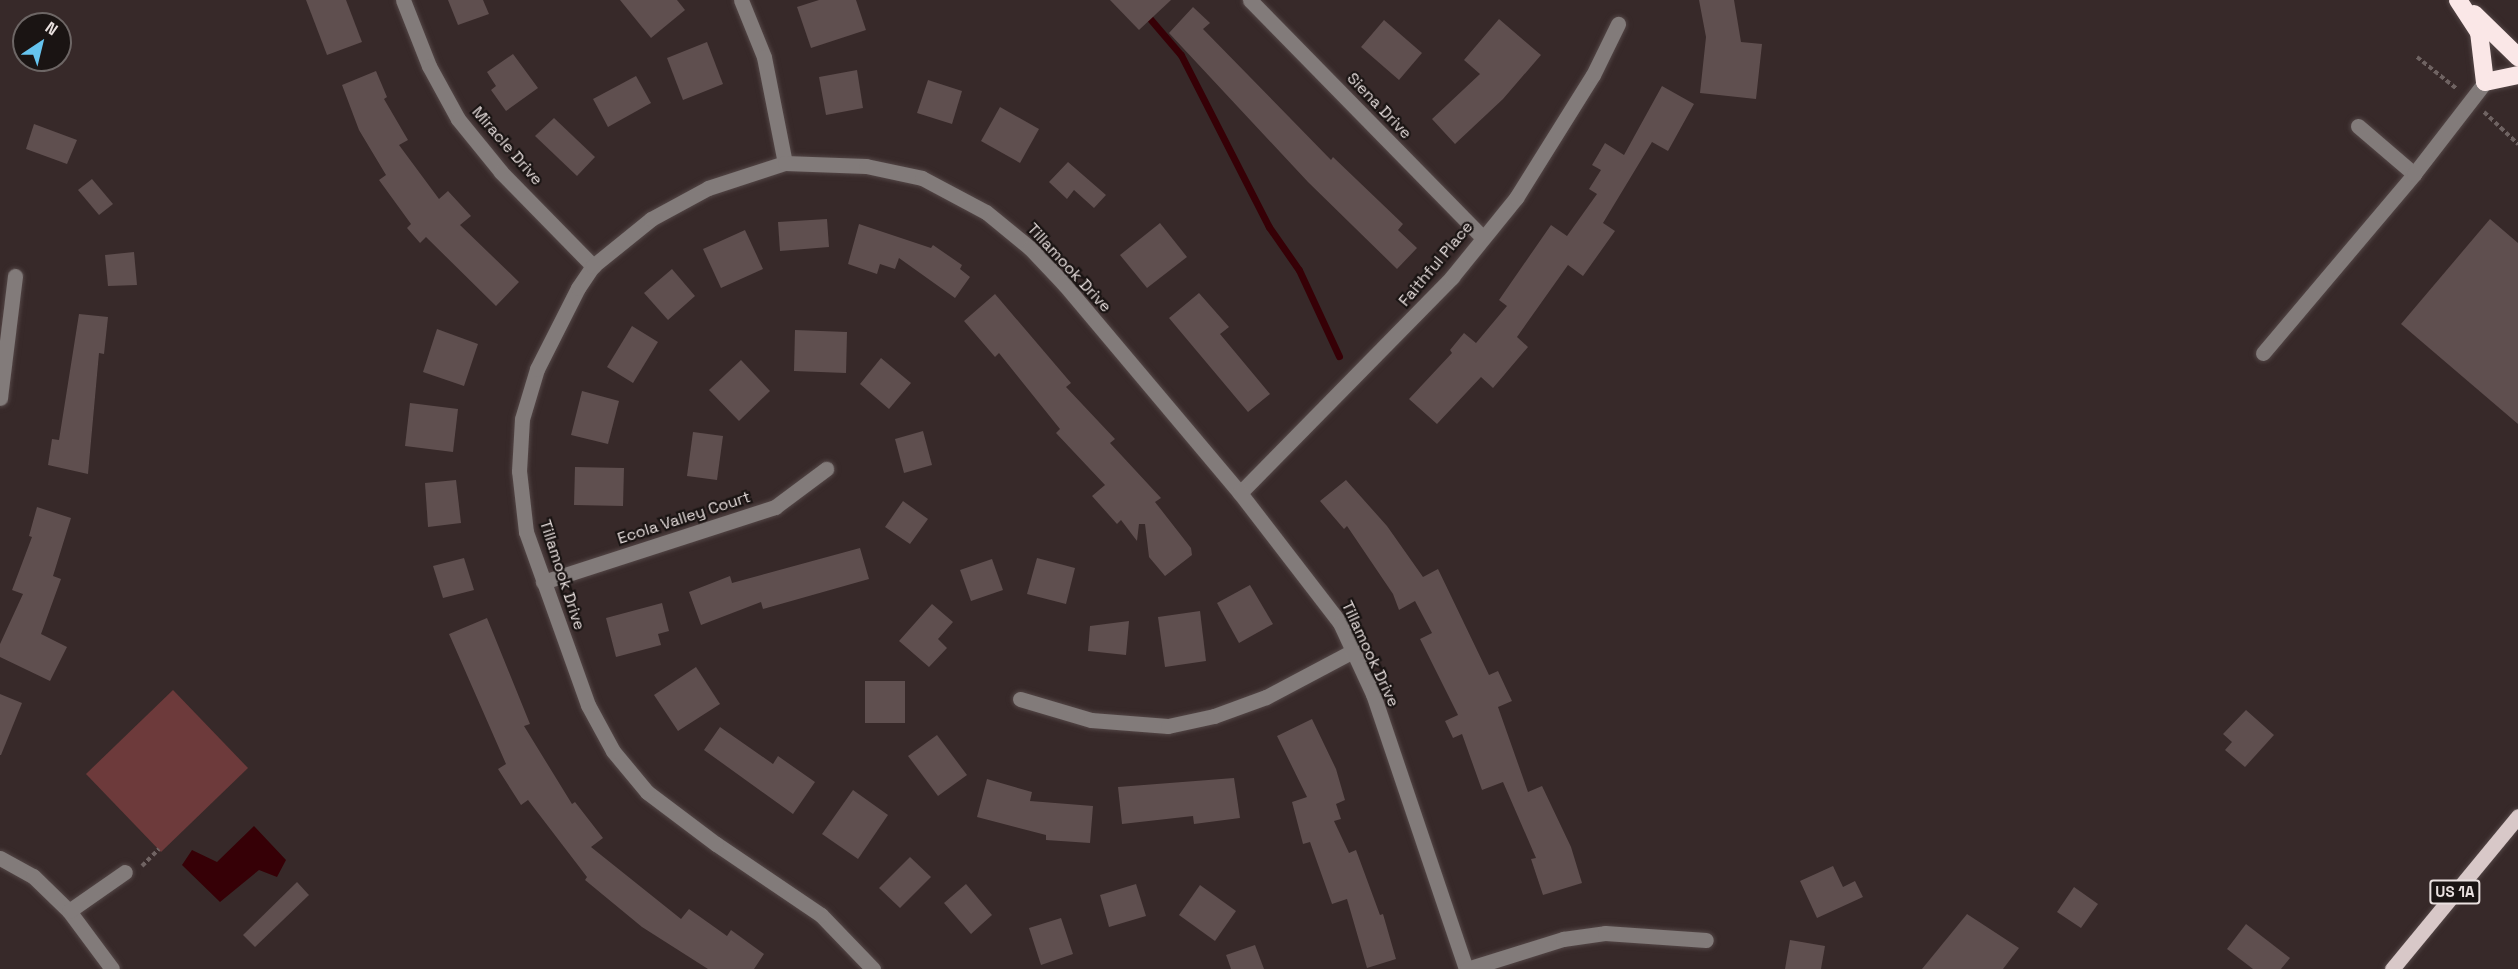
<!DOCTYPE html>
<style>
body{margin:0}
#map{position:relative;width:2518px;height:969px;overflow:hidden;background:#372929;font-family:"Space Grotesk",sans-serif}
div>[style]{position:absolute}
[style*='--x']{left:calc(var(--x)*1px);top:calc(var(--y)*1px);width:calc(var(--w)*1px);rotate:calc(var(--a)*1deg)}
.green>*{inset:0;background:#6d3a3b}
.water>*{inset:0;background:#360006}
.stream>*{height:7px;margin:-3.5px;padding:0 3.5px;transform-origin:3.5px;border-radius:3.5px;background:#360006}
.building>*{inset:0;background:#5f4f4f}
.path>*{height:4px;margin-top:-2px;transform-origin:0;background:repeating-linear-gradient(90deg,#6f6362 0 4.5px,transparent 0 7.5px)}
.roads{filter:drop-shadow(0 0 2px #534646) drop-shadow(0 0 2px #534646)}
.minor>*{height:15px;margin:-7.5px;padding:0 7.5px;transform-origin:7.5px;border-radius:7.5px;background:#827b7a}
.major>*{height:15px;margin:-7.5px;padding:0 7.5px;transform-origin:7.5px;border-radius:7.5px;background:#d8c8c8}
.highway>*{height:18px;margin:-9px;padding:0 9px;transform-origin:9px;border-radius:9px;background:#fae7e7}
span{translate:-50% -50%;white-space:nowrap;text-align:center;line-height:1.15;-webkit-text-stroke:4.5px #1a1413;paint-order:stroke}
.shield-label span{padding:2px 4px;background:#1a1413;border:2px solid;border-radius:4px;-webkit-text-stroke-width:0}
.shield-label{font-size:15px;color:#e9e0df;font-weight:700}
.street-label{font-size:16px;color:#e9e0df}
.north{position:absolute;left:12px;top:12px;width:60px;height:60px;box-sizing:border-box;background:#1a1413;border:2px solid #6d6665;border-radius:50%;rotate:35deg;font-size:16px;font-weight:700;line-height:24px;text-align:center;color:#e9e0df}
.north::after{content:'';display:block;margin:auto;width:21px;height:27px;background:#66c4ef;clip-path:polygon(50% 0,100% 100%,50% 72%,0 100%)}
</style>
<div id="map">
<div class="green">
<div style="clip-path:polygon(173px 690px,248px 768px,161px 852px,86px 774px)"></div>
</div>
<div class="water">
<div style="clip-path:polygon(254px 826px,286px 860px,277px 877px,259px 870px,220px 902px,182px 865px,192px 850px,217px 862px)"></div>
</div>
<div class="stream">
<div style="--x:1134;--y:0;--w:72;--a:49.5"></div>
<div style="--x:1181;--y:55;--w:193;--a:62.9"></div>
<div style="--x:1269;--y:227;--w:52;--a:55.1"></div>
<div style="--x:1299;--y:270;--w:95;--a:65.1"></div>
</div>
<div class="building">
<div style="clip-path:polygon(306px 0,346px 0,362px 42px,327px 55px)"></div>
<div style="clip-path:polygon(448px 0,483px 0,489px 14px,458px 25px)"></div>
<div style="clip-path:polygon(620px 0,677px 0,685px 10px,651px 38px)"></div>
<div style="clip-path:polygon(819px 0,856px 0,866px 30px,811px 48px,797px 7px)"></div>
<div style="clip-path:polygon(1110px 0,1171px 0,1139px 30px)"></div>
<div style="clip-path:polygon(1699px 0,1734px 0,1741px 42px,1762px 44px,1756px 99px,1700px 93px,1706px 37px)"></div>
<div style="clip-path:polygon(1193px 7px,1210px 23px,1203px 29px,1331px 160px,1333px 157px,1403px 224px,1398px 230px,1417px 248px,1397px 269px,1308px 182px,1169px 33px)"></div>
<div style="clip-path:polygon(1499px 19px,1541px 55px,1503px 99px,1455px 144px,1432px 119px,1480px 74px,1464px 60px)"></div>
<div style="clip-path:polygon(1384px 20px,1422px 53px,1399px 80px,1361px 47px)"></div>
<div style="clip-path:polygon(707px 42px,723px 84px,683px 100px,667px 58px)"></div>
<div style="clip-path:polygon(513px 54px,538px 88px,506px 111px,491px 90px,496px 86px,487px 72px)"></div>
<div style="clip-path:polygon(857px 70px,863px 108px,826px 115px,819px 77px)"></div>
<div style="clip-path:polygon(376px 71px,387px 97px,384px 99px,408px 140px,399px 145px,439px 199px,448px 191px,471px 216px,460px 225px,519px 282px,496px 306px,426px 237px,420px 243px,407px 228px,411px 224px,379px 180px,386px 175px,359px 130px,342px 85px)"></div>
<div style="clip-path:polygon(636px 76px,651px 103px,608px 127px,593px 99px)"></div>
<div style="clip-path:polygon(928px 80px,962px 91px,952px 124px,917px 113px)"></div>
<div style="clip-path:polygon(1662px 86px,1694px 104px,1668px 151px,1652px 142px,1603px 223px,1615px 231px,1583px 276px,1568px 265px,1517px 337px,1528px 347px,1493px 388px,1481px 377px,1437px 424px,1409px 399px,1452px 353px,1450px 350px,1464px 333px,1476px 343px,1507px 306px,1499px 300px,1551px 225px,1567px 236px,1597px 194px,1589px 189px,1601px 170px,1592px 165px,1605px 143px,1624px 155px)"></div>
<div style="clip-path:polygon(1000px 107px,1039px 129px,1020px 163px,981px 141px)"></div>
<div style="clip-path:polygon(554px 118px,595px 157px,577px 176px,535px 136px)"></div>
<div style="clip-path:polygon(34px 124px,77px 140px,67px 164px,26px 149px)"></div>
<div style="clip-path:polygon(1068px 162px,1106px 195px,1094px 208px,1074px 190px,1067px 199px,1049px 182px)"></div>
<div style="clip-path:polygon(92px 179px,113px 204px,99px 215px,78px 190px)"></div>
<div style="clip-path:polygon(827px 219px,829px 247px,780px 251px,778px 222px)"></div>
<div style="clip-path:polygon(2490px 219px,2518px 243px,2518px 424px,2401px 324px)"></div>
<div style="clip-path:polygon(1160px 223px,1187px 257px,1147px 288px,1120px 255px)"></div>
<div style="clip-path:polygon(859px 224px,931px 248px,933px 245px,962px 265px,960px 269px,970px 277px,955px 298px,899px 258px,895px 269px,880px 264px,877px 274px,848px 264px)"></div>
<div style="clip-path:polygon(745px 230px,763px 269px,721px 288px,703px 249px)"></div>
<div style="clip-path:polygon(134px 252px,137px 285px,108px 286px,105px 255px)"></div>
<div style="clip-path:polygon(672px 269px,695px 296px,668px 320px,644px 293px)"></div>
<div style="clip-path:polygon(1199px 293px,1229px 327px,1220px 334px,1270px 394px,1248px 412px,1169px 318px)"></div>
<div style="clip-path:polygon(995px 294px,1071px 383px,1066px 387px,1115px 439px,1110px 443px,1161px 498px,1155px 502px,1191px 548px,1192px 555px,1165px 576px,1149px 557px,1145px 524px,1139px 524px,1137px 541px,1121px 520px,1117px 524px,1092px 496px,1105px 485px,1056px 433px,1060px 429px,999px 353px,995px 357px,964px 321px)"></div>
<div style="clip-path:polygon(79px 314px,108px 317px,104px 354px,99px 353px,88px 474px,48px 465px,52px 439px,59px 440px)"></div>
<div style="clip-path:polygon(632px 326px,658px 342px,633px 383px,607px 367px)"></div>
<div style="clip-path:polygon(437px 329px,478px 344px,464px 386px,423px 372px)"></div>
<div style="clip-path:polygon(795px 330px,847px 332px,846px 373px,794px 371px)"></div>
<div style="clip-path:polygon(881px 358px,911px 383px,889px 409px,860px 384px)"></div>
<div style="clip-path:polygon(741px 360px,770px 391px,739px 421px,709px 390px)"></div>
<div style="clip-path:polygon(582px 391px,619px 401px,608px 444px,571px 435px)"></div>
<div style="clip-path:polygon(410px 403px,458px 409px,453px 452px,405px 446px)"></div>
<div style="clip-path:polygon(923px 431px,932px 465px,904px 473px,895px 439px)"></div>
<div style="clip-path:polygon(693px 432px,723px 436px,717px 480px,687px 476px)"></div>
<div style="clip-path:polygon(575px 467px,624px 468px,623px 506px,574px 505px)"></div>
<div style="clip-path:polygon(456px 480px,461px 523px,428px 527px,425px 483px)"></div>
<div style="clip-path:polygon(1346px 480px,1387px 526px,1423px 577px,1438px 569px,1489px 675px,1498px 671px,1512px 701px,1498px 707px,1528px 792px,1542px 786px,1571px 847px,1582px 883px,1543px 895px,1531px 859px,1536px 858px,1503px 782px,1482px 790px,1462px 734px,1453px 738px,1445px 721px,1458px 715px,1420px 639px,1432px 633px,1415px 601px,1399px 610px,1393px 594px,1347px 526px,1344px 529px,1320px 501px)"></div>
<div style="clip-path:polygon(903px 501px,928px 519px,910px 544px,885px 527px)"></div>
<div style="clip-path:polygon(37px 507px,71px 518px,53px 576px,61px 579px,41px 634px,67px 647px,50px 681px,0 657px,0 644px,23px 594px,12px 590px,32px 537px,29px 536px)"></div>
<div style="clip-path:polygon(860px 548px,869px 579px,763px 609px,761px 602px,701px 625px,689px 592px,730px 576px,732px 583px)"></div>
<div style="clip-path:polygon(464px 558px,474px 590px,443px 598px,433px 566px)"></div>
<div style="clip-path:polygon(1037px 558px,1075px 568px,1066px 604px,1027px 594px)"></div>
<div style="clip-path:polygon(992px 559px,1003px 590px,971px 601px,960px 570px)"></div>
<div style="clip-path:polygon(1250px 585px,1273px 624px,1239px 643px,1217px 603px)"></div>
<div style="clip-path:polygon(662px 603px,669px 631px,658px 634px,661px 645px,616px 657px,606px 618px)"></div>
<div style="clip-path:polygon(932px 604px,953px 622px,938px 639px,947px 648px,929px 667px,899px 641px)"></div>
<div style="clip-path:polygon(1200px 611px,1206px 661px,1165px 667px,1158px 617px)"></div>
<div style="clip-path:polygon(487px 618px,530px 724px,524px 726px,572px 804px,575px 802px,603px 838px,591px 847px,681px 919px,689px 909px,727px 936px,731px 930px,764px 954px,754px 969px,708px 969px,642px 927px,585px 880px,587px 877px,528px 800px,521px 805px,498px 769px,506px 764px,449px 634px)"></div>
<div style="clip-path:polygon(1129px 621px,1126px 655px,1088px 651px,1090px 626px)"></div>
<div style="clip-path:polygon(696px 667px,720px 704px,678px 731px,654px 695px)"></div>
<div style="clip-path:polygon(865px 681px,905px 681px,905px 723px,865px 723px)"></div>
<div style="clip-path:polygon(0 694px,22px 703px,1px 755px,0 755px)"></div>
<div style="clip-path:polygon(2246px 710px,2274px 735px,2245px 767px,2225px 750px,2232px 742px,2223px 734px)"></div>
<div style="clip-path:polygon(1312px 719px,1336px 769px,1345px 800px,1336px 804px,1341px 819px,1334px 821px,1349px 853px,1356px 850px,1380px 915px,1383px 914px,1396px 959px,1367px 968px,1347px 899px,1332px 904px,1310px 842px,1303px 844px,1292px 802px,1307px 797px,1277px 736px)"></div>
<div style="clip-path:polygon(720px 727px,773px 764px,778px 756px,815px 782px,793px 814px,704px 750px)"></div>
<div style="clip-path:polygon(937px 735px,967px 775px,938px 796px,908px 756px)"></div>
<div style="clip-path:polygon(1234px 778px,1240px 818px,1194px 824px,1193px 816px,1122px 824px,1118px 787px)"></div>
<div style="clip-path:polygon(987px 779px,1032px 792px,1030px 801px,1093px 806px,1090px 843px,1046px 840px,1046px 835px,977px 817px)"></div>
<div style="clip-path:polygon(853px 790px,888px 815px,858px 859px,822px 834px)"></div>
<div style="clip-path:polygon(910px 857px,931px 877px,900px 908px,879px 888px)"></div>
<div style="clip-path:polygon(1833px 866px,1843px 887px,1855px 881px,1863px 897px,1817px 918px,1800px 881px)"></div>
<div style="clip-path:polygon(297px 882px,309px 895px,255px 947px,243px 935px)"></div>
<div style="clip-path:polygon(966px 884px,992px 915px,971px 934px,944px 903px)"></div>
<div style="clip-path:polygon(1136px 884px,1146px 916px,1109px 927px,1100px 895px)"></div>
<div style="clip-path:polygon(1200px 885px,1236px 911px,1215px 941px,1179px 915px)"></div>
<div style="clip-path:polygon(2074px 887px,2098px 904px,2081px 928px,2057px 912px)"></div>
<div style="clip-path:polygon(1967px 914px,2019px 948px,2003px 969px,1922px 969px)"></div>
<div style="clip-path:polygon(1061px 918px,1073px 954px,1041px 965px,1029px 928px)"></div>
<div style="clip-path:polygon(2246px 924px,2290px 958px,2281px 969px,2253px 969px,2227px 949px)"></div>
<div style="clip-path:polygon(1790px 940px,1825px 946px,1821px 969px,1785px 969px)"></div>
<div style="clip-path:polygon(1255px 945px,1264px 969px,1231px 969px,1226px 955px)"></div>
</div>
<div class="path">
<div style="--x:2417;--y:57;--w:51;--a:38.7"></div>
<div style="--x:2484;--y:112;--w:47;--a:43.3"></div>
<div style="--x:142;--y:866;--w:24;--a:-45"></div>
</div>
<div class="roads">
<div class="minor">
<div style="--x:403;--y:0;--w:71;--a:68.5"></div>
<div style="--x:429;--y:66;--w:60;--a:61.3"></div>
<div style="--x:458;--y:119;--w:68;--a:50.9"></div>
<div style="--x:501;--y:172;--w:132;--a:45.6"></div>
<div style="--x:741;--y:0;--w:61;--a:68"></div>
<div style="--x:764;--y:57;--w:108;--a:78.8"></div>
<div style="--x:1250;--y:0;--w:332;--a:45.6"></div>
<div style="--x:2358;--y:126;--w:74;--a:40.6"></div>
<div style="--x:2263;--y:353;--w:234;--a:-49.8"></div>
<div style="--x:2414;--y:174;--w:116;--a:-52.3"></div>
<div style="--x:0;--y:398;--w:123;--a:-83"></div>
<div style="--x:1240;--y:493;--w:303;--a:-45.5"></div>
<div style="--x:1452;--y:277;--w:102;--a:-51"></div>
<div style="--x:1516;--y:198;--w:145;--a:-58"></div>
<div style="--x:1593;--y:75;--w:57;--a:-63.9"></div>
<div style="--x:543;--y:582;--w:244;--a:-17.9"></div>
<div style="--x:775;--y:507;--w:64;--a:-36.7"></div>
<div style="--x:1020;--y:699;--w:74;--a:16.5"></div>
<div style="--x:1091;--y:720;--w:77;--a:4.5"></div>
<div style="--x:1168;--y:726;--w:47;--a:-12.3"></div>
<div style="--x:1214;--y:716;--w:55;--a:-20.1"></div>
<div style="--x:1266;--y:697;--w:96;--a:-27.9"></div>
<div style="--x:0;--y:858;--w:38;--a:29"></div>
<div style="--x:33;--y:876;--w:50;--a:44.2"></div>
<div style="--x:69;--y:911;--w:72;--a:53.4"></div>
<div style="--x:69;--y:911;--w:68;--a:-34.9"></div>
<div style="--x:873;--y:969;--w:75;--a:-133.9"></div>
<div style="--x:821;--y:915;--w:127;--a:-145.9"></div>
<div style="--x:716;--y:844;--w:86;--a:-143"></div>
<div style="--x:647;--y:792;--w:53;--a:-129.7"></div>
<div style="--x:613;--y:751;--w:52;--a:-118.5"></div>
<div style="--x:588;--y:705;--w:184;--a:-109.7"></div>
<div style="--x:526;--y:532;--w:61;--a:-96.5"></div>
<div style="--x:519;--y:471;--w:52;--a:-86.7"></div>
<div style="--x:522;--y:419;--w:52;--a:-73.3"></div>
<div style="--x:537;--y:369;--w:91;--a:-63.2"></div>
<div style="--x:578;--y:288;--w:27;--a:-56"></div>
<div style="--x:593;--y:266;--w:75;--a:-39"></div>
<div style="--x:651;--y:219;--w:65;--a:-28.5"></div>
<div style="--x:708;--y:188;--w:81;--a:-18"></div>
<div style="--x:785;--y:163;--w:81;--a:2.1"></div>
<div style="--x:866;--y:166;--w:57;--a:12.1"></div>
<div style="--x:922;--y:178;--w:72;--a:28"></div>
<div style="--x:986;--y:212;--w:57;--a:39.3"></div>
<div style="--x:1030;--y:248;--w:50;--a:46.6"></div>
<div style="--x:1064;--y:284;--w:273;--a:49.9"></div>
<div style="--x:1240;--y:493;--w:164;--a:52.4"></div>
<div style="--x:1340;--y:623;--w:78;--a:65.1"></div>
<div style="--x:1373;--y:694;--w:290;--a:71.3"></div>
<div style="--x:1467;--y:969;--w:101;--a:-17.4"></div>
<div style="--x:1563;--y:939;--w:42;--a:-8.1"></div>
<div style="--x:1605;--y:933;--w:101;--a:4"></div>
</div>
<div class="major">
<div style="--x:2392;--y:969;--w:198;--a:-50.5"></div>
</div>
<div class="highway">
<div style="--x:2458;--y:0;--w:38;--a:57"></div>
<div style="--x:2479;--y:32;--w:50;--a:83.2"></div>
<div style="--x:2485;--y:82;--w:34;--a:-12"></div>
<div style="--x:2474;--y:14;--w:62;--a:44.3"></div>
</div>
</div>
<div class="shield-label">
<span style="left:2455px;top:892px">US 1A</span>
</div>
<div class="street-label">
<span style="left:1379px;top:106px;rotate:46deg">Siena Drive</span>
<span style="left:507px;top:146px;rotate:49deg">Miracle Drive</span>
<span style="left:1436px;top:264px;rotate:-50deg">Faithful Place</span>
<span style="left:1069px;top:268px;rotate:47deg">Tillamook Drive</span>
<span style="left:684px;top:518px;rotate:-18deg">Ecola Valley Court</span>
<span style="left:562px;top:575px;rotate:72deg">Tillamook Drive</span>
<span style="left:1370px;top:654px;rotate:65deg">Tillamook Drive</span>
</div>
<div class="north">N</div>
</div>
